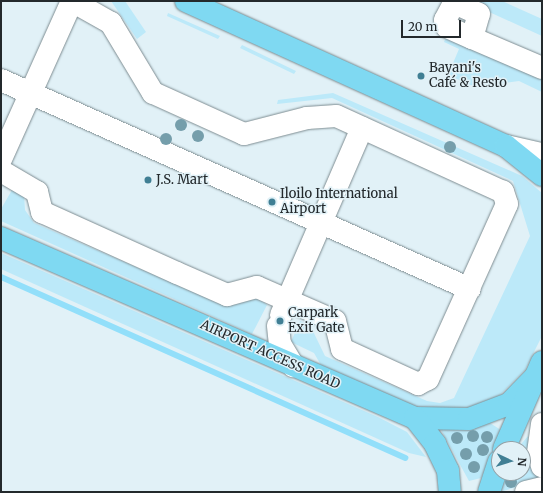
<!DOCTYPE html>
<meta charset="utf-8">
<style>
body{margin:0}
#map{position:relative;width:543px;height:493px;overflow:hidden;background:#e1f1f7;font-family:Merriweather,serif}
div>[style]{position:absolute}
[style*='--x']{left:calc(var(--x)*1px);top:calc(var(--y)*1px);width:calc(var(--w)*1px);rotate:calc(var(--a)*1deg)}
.green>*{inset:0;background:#bce9f9}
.stream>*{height:6px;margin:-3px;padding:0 3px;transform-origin:3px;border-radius:3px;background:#92dffa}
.roads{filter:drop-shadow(0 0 1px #7d8c91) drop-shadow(0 0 1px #7d8c91)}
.minor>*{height:22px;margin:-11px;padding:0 11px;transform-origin:11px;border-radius:11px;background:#fff}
.major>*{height:22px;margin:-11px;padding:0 11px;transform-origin:11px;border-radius:11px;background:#7fd9f2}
.trees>*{width:12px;height:12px;margin:-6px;border-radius:50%;background:#759eab}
.dots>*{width:11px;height:11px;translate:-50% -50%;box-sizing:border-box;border:2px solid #e1f1f7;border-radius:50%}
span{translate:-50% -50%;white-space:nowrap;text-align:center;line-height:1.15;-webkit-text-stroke:3px #e1f1f7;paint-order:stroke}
.poi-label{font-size:13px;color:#23292c}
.left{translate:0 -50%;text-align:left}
.street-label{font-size:13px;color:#23292c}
.frame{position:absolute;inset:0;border:2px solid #23292c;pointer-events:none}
.north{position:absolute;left:491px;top:441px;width:40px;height:40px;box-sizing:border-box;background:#e1f1f7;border:1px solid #95a1a6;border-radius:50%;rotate:94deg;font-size:11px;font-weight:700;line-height:16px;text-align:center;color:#23292c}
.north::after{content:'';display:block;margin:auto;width:14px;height:18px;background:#407f94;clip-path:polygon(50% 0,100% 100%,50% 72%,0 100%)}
.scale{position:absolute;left:401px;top:20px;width:60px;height:18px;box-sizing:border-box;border:2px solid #23292c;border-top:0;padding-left:5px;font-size:12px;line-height:14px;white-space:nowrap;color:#23292c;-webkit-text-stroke:3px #e1f1f7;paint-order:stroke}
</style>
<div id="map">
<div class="green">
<div style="clip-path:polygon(111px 1px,125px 1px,146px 32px,137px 39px)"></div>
<div style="clip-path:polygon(465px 1px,502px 1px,542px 19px,542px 36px)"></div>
<div style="clip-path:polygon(168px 13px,220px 36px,218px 39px,167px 16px)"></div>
<div style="clip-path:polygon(448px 33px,542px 75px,542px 92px,519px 81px,475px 87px,448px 75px,459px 49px,444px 42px)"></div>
<div style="clip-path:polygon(242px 45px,296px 71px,294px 74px,240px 48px)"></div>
<div style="clip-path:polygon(333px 93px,522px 176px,542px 193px,542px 336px,525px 370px,494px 401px,476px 409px,420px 409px,322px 367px,314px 353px,291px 342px,300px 321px,310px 325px,325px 356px,427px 401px,440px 403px,454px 398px,530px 236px,513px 181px,332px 98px,277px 104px,278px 100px)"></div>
<div style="clip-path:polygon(12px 190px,24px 195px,25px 210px,34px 223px,217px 302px,249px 297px,260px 299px,267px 305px,252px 334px,1px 221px,1px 209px)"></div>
<div style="clip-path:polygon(1px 253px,378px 417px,407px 432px,426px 457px,409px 453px,1px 269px)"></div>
<div style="clip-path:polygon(490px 423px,504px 432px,481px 478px,469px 481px,440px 428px)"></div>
<div style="clip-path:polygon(528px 436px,528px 453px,542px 479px,500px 492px,504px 473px,523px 473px,523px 449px,517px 449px)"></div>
</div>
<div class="stream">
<div style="--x:1;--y:277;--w:443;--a:24.1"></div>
</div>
<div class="roads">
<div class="minor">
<div style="--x:472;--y:38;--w:25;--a:-74"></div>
<div style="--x:479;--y:14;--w:22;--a:-156"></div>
<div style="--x:459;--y:5;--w:7;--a:164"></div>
<div style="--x:452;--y:7;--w:15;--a:118"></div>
<div style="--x:445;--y:20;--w:7;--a:74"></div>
<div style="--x:447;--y:27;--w:27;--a:24"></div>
<div style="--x:472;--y:38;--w:76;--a:23.2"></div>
<div style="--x:1;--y:80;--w:513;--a:24.02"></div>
<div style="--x:506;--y:146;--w:37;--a:13"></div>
<div style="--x:1;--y:159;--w:173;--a:-65.8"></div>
<div style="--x:1;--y:171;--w:42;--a:30.3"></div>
<div style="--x:37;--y:192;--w:21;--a:76"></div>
<div style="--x:42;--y:212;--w:148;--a:24.3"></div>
<div style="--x:177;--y:273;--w:55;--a:23.7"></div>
<div style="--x:227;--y:295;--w:31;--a:-15"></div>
<div style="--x:257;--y:287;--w:85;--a:23.6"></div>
<div style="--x:335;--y:321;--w:29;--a:76"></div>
<div style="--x:342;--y:349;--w:84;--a:24.7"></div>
<div style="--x:418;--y:384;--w:11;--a:-27"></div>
<div style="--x:428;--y:379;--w:192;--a:-65.7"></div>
<div style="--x:507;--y:204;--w:13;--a:-108"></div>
<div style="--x:503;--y:192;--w:183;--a:-155.5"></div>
<div style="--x:336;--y:116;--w:29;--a:176"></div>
<div style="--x:307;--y:118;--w:65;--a:165.7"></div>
<div style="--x:244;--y:134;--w:100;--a:-155.7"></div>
<div style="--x:153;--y:93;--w:82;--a:-121"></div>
<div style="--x:111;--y:23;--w:45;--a:-150.6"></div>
<div style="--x:281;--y:315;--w:204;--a:-66.6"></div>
<div style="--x:278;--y:326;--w:18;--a:84"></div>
<div style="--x:280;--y:344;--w:26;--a:59"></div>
<div style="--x:542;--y:424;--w:29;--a:98"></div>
<div style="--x:538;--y:453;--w:14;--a:73"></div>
<div style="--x:526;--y:492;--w:16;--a:-14"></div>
</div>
<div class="major">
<div style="--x:186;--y:1;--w:351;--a:24.4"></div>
<div style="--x:506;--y:146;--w:46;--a:38.9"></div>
<div style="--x:1;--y:238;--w:451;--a:23.5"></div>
<div style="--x:415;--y:418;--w:54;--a:1.1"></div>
<div style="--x:469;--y:419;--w:43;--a:-20.6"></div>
<div style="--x:509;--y:404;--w:37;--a:-46"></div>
<div style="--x:415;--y:418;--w:33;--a:52"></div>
<div style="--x:435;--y:444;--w:30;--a:64"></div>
<div style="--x:448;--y:471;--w:21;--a:85"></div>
<div style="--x:504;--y:449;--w:95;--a:-66.4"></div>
<div style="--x:489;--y:492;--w:32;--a:-72"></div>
</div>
</div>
<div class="trees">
<div style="left:181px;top:125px"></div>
<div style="left:198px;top:136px"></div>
<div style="left:166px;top:139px"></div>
<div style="left:450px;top:147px"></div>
<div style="left:473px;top:436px"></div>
<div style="left:487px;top:437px"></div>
<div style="left:457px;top:438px"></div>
<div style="left:483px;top:450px"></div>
<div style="left:466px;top:454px"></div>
<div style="left:474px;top:467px"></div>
<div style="left:511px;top:482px"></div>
</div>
<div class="dots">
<div style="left:421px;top:76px;background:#407f94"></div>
<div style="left:148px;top:180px;background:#407f94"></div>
<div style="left:272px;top:202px;background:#407f94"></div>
<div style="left:280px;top:321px;background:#407f94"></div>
</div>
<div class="poi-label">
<span class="left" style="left:429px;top:76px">Bayani's<br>Café &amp; Resto</span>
<span class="left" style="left:156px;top:180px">J.S. Mart</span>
<span class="left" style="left:280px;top:202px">Iloilo International<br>Airport</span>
<span class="left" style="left:288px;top:321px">Carpark<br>Exit Gate</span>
</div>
<div class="street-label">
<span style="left:270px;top:355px;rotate:24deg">AIRPORT ACCESS ROAD</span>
</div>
<div class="frame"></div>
<div class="north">N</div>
<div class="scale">20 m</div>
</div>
